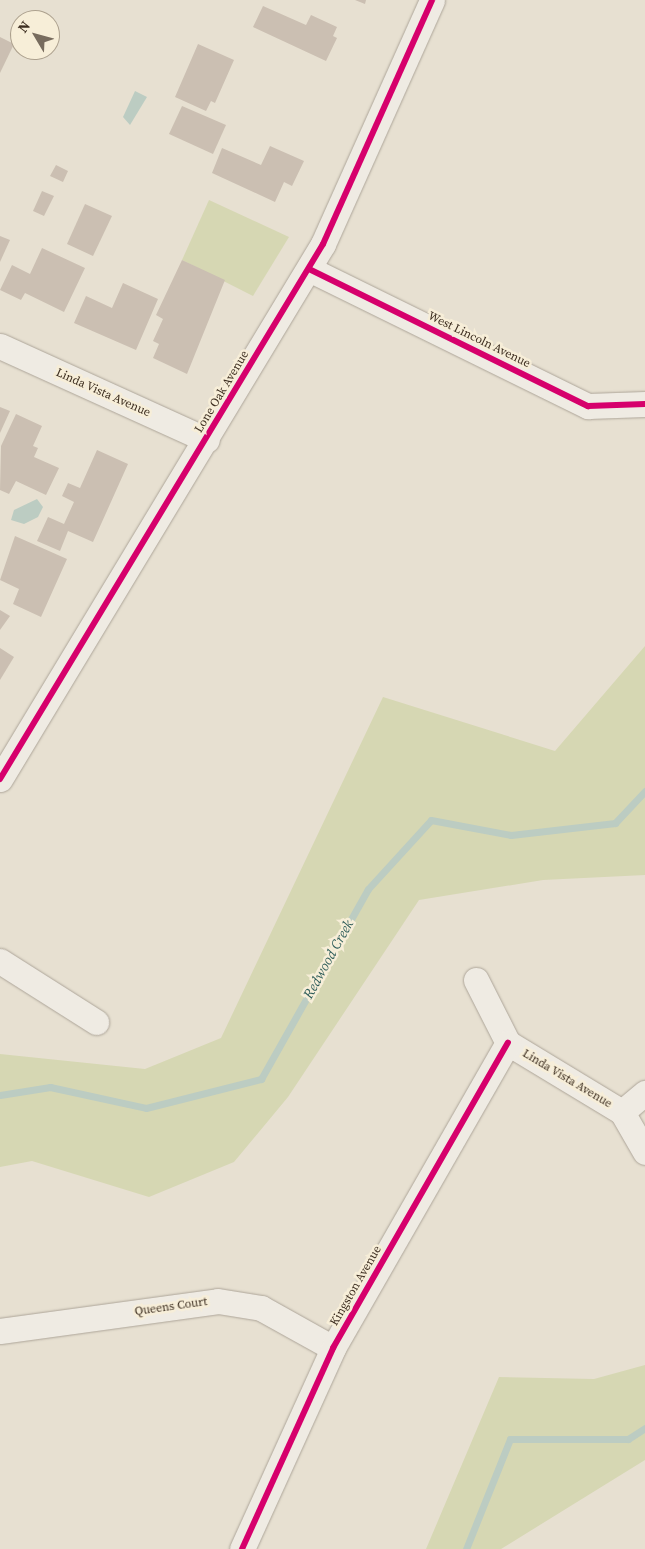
<!DOCTYPE html>
<style>
body{margin:0}
#map{position:relative;width:645px;height:1549px;overflow:hidden;background:#e7e0d1;font-family:"Source Serif 4",serif}
div>[style]{position:absolute}
[style*='--x']{left:calc(var(--x)*1px);top:calc(var(--y)*1px);width:calc(var(--w)*1px);rotate:calc(var(--a)*1deg)}
.green>*{inset:0;background:#d6d7b3}
.water>*{inset:0;background:#bcccc2}
.stream>*{height:7px;margin:-3.5px;padding:0 3.5px;transform-origin:3.5px;border-radius:3.5px;background:#bcccc2}
.building>*{inset:0;background:#cbbfb2}
.roads{filter:drop-shadow(0 0 1px #ada599) drop-shadow(0 0 1px #ada599)}
.minor>*{height:25px;margin:-12.5px;padding:0 12.5px;transform-origin:12.5px;border-radius:12.5px;background:#efebe3}
.cycleway>*{height:6px;margin:-3px;padding:0 3px;transform-origin:3px;border-radius:3px;background:#d6006c}
span{translate:-50% -50%;white-space:nowrap;text-align:center;line-height:1.15;-webkit-text-stroke:5px #f7eed8;paint-order:stroke}
.street-label{font-size:12px;color:#3d2e20}
.water-label{font-size:14px;color:#2f5d5a;font-style:italic}
.north{position:absolute;left:10px;top:10px;width:50px;height:50px;box-sizing:border-box;background:#f7eed8;border:1px solid #ada18e;border-radius:50%;rotate:307deg;font-size:14px;font-weight:700;line-height:20px;text-align:center;color:#3d2e20}
.north::after{content:'';display:block;margin:auto;width:18px;height:22px;background:#786c5e;clip-path:polygon(50% 0,100% 100%,50% 72%,0 100%)}
</style>
<div id="map">
<div class="green">
<div style="clip-path:polygon(209px 200px,289px 237px,253px 296px,182px 260px)"></div>
<div style="clip-path:polygon(645px 646px,645px 875px,543px 880px,419px 900px,288px 1097px,234px 1162px,149px 1197px,32px 1161px,0 1167px,0 1054px,145px 1069px,221px 1038px,383px 697px,555px 751px)"></div>
<div style="clip-path:polygon(645px 1365px,645px 1460px,501px 1549px,426px 1549px,499px 1377px,594px 1379px)"></div>
</div>
<div class="water">
<div style="clip-path:polygon(135px 91px,147px 97px,130px 125px,123px 117px)"></div>
<div style="clip-path:polygon(37px 499px,43px 507px,38px 517px,24px 524px,11px 520px,14px 510px)"></div>
</div>
<div class="stream">
<div style="--x:0;--y:1095;--w:51;--a:-9.1"></div>
<div style="--x:50;--y:1087;--w:98;--a:12.3"></div>
<div style="--x:146;--y:1108;--w:119;--a:-14.2"></div>
<div style="--x:261;--y:1079;--w:218;--a:-60.6"></div>
<div style="--x:368;--y:889;--w:93;--a:-47.6"></div>
<div style="--x:431;--y:820;--w:81;--a:10.6"></div>
<div style="--x:511;--y:835;--w:105;--a:-6.6"></div>
<div style="--x:615;--y:823;--w:44;--a:-46.8"></div>
<div style="--x:466;--y:1549;--w:118;--a:-68.2"></div>
<div style="--x:510;--y:1439;--w:118;--a:0"></div>
<div style="--x:628;--y:1439;--w:20;--a:-33"></div>
</div>
<div class="building">
<div style="clip-path:polygon(355px 0,366px 0,365px 4px)"></div>
<div style="clip-path:polygon(263px 6px,306px 25px,311px 15px,337px 27px,333px 36px,337px 38px,326px 61px,253px 27px)"></div>
<div style="clip-path:polygon(0 37px,14px 44px,0 73px)"></div>
<div style="clip-path:polygon(198px 44px,234px 60px,215px 103px,211px 101px,206px 111px,175px 97px)"></div>
<div style="clip-path:polygon(182px 106px,226px 125px,213px 154px,169px 134px)"></div>
<div style="clip-path:polygon(270px 146px,304px 161px,292px 186px,284px 182px,275px 202px,212px 173px,222px 148px,261px 165px)"></div>
<div style="clip-path:polygon(56px 165px,68px 171px,63px 182px,50px 176px)"></div>
<div style="clip-path:polygon(42px 191px,54px 196px,44px 216px,33px 211px)"></div>
<div style="clip-path:polygon(85px 204px,112px 216px,93px 256px,67px 244px)"></div>
<div style="clip-path:polygon(0 236px,10px 240px,0 262px)"></div>
<div style="clip-path:polygon(42px 248px,85px 268px,64px 312px,25px 293px,21px 300px,0 290px,12px 265px,30px 274px)"></div>
<div style="clip-path:polygon(182px 260px,225px 280px,187px 374px,153px 358px,159px 344px,153px 341px,163px 319px,156px 315px)"></div>
<div style="clip-path:polygon(123px 283px,158px 299px,136px 350px,74px 323px,86px 296px,112px 308px)"></div>
<div style="clip-path:polygon(0 407px,10px 411px,0 433px)"></div>
<div style="clip-path:polygon(16px 414px,42px 426px,33px 446px,38px 448px,34px 457px,59px 468px,46px 495px,16px 481px,9px 494px,0 490px,1px 446px)"></div>
<div style="clip-path:polygon(97px 450px,128px 464px,93px 542px,68px 531px,60px 551px,37px 541px,48px 517px,64px 524px,74px 502px,62px 496px,68px 483px,80px 488px)"></div>
<div style="clip-path:polygon(15px 536px,67px 559px,41px 617px,13px 604px,19px 589px,0 580px)"></div>
<div style="clip-path:polygon(0 610px,10px 616px,0 630px)"></div>
<div style="clip-path:polygon(0 648px,14px 657px,0 680px)"></div>
</div>
<div class="roads">
<div class="minor">
<div style="--x:309;--y:269;--w:311;--a:26.2"></div>
<div style="--x:588;--y:406;--w:57;--a:-2"></div>
<div style="--x:0;--y:346;--w:227;--a:24.4"></div>
<div style="--x:0;--y:779;--w:625;--a:-58.88"></div>
<div style="--x:323;--y:244;--w:267;--a:-65.9"></div>
<div style="--x:0;--y:961;--w:114;--a:32.4"></div>
<div style="--x:476;--y:980;--w:71;--a:63.1"></div>
<div style="--x:508;--y:1043;--w:133;--a:31.2"></div>
<div style="--x:622;--y:1112;--w:46;--a:60.1"></div>
<div style="--x:622;--y:1112;--w:30;--a:-40"></div>
<div style="--x:0;--y:1331;--w:220;--a:-7.8"></div>
<div style="--x:218;--y:1301;--w:44;--a:9.2"></div>
<div style="--x:261;--y:1308;--w:82;--a:29.1"></div>
<div style="--x:242;--y:1549;--w:221;--a:-65.6"></div>
<div style="--x:333;--y:1348;--w:352;--a:-60.2"></div>
</div>
</div>
<div class="cycleway">
<div style="--x:309;--y:269;--w:311;--a:26.2"></div>
<div style="--x:588;--y:406;--w:57;--a:-2"></div>
<div style="--x:0;--y:779;--w:625;--a:-58.88"></div>
<div style="--x:323;--y:244;--w:267;--a:-65.9"></div>
<div style="--x:242;--y:1549;--w:221;--a:-65.6"></div>
<div style="--x:333;--y:1348;--w:352;--a:-60.2"></div>
</div>
<div class="street-label">
<span style="left:479px;top:340px;rotate:26deg">West Lincoln Avenue</span>
<span style="left:222px;top:392px;rotate:-59deg">Lone Oak Avenue</span>
<span style="left:103px;top:393px;rotate:24deg">Linda Vista Avenue</span>
<span style="left:567px;top:1079px;rotate:31deg">Linda Vista Avenue</span>
<span style="left:356px;top:1286px;rotate:-60deg">Kingston Avenue</span>
<span style="left:171px;top:1307px;rotate:-8deg">Queens Court</span>
</div>
<div class="water-label">
<span style="left:328px;top:959px;rotate:-61deg">Redwood Creek</span>
</div>
<div class="north">N</div>
</div>
